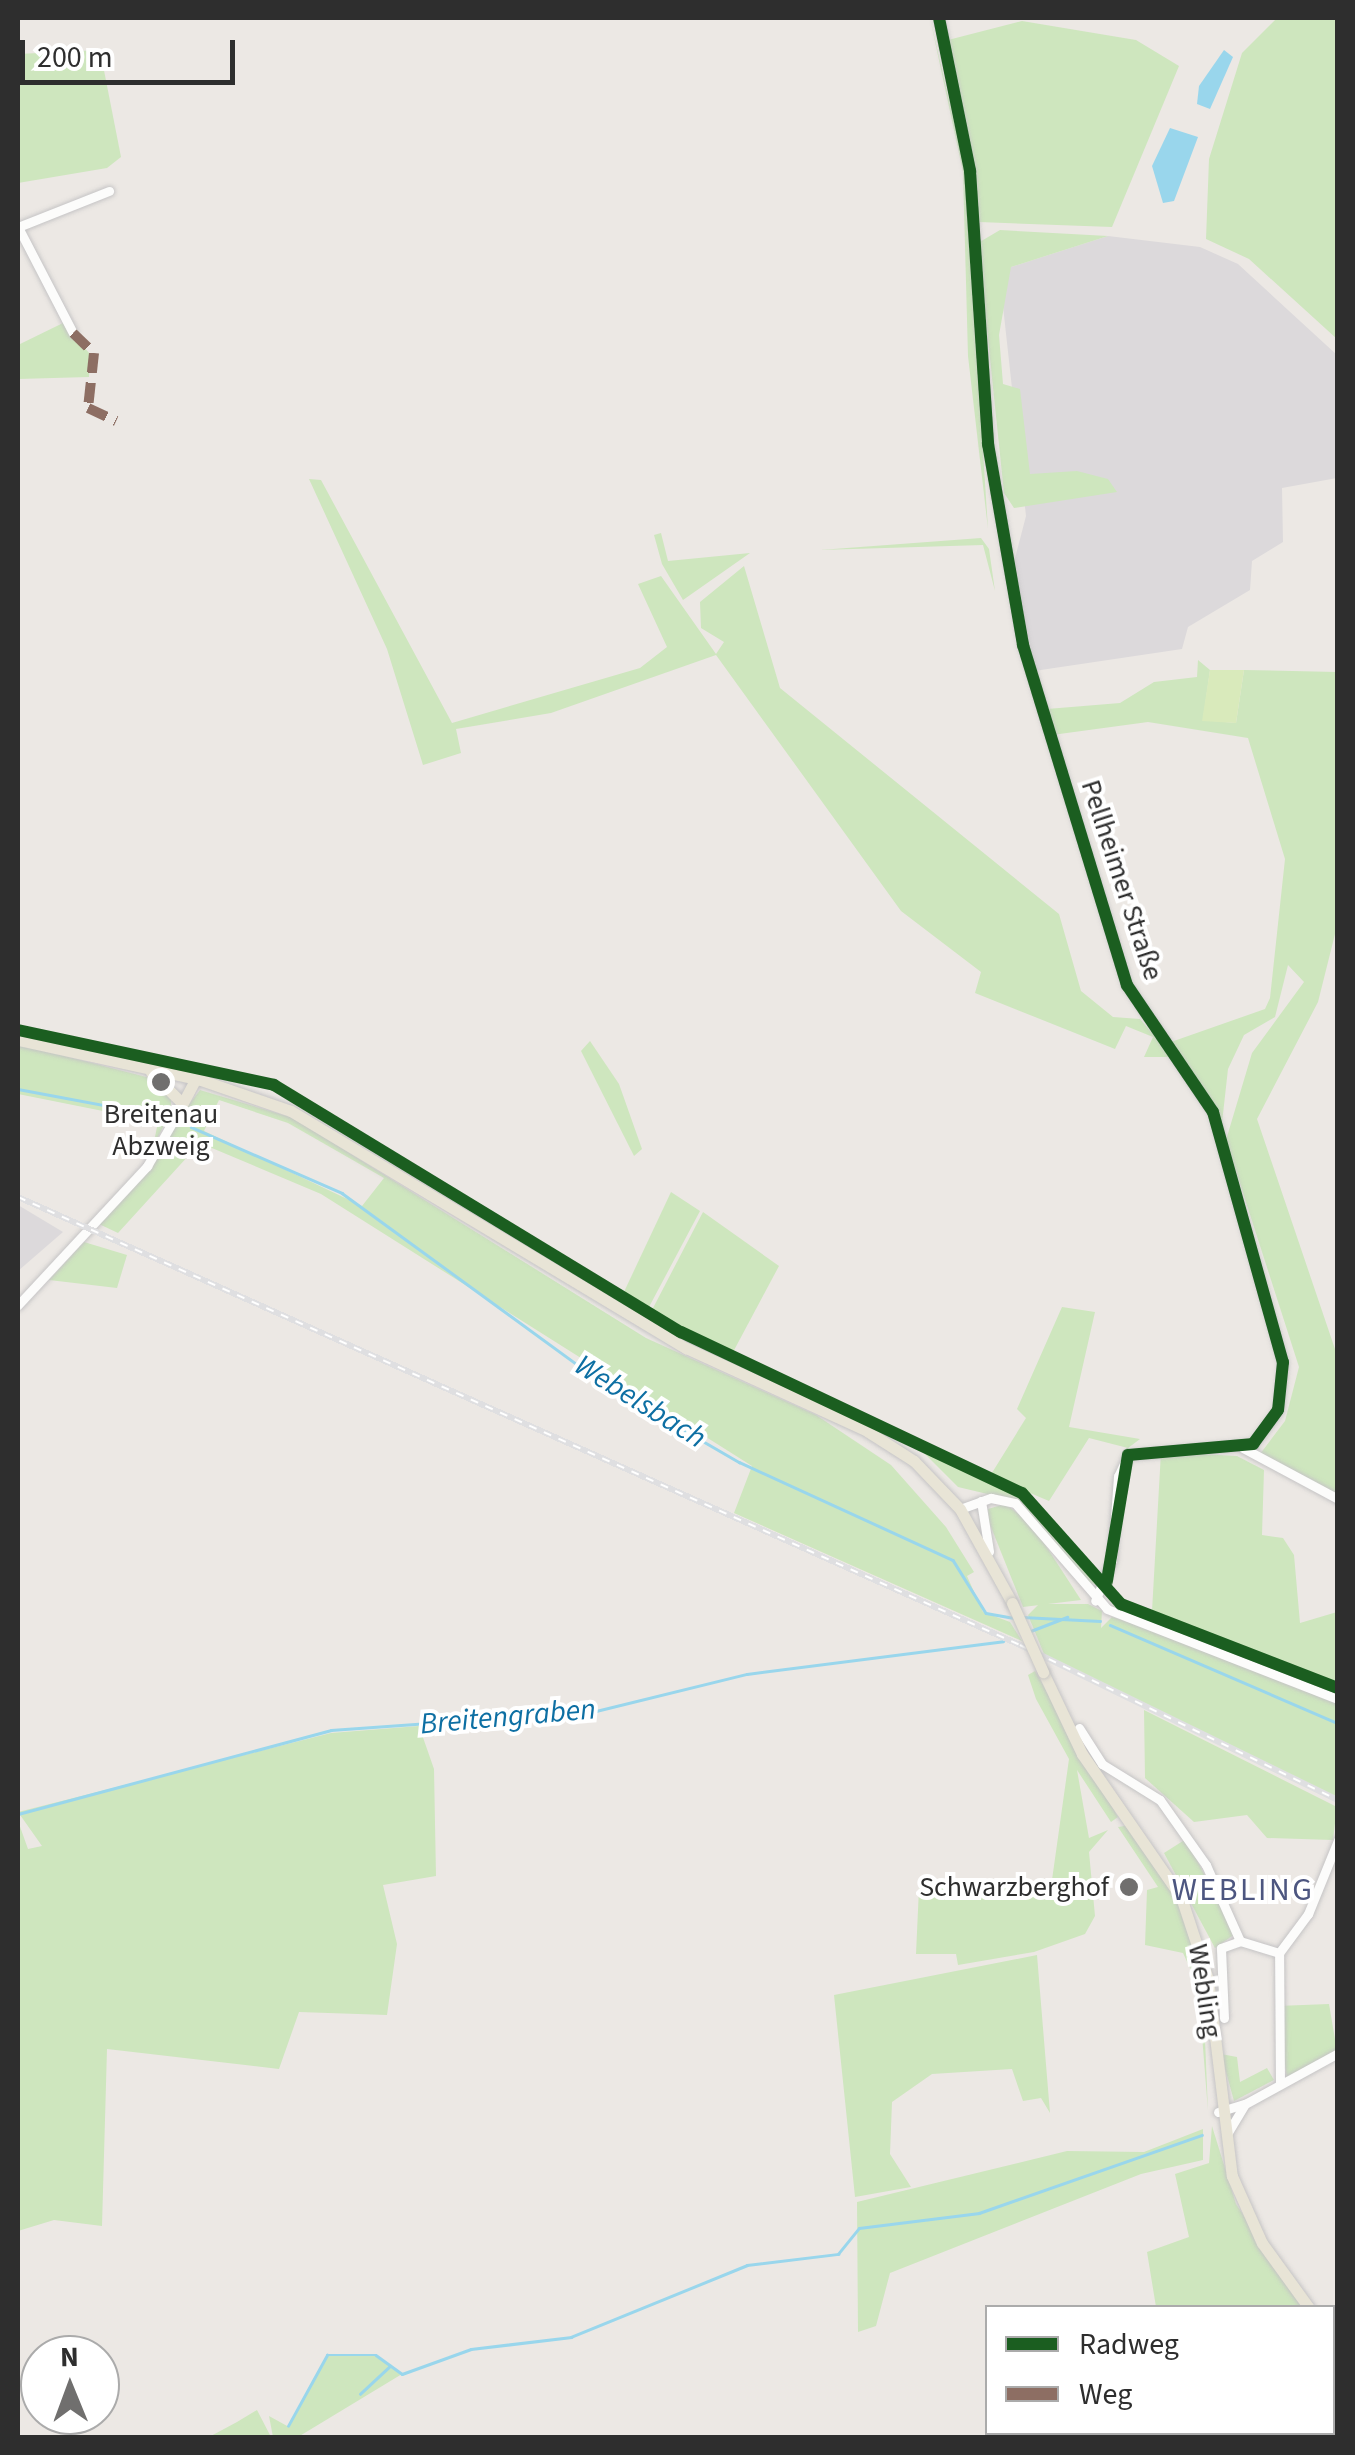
<!DOCTYPE html>
<meta charset="utf-8">
<style>
body{margin:0}
#map{position:relative;width:1355px;height:2455px;overflow:hidden;background:#ece8e4;font-family:"Source Sans 3",sans-serif}
div>[style]{position:absolute}
[style*='--x']{left:calc(var(--x)*1px);top:calc(var(--y)*1px);width:calc(var(--w)*1px);rotate:calc(var(--a)*1deg)}
.industrial>*{inset:0;background:#dcd9db}
.green>*{inset:0;background:#cee6be}
.pitch>*{inset:0;background:#d9eabb}
.water>*{inset:0;background:#99d6ec}
.stream>*{height:2.5px;margin:-1.25px;padding:0 1.25px;transform-origin:1.25px;border-radius:1.25px;background:#99d6ec}
.roads{filter:drop-shadow(0 0 2px #c5c4c5) drop-shadow(0 0 2px #c5c4c5)}
.minor>*{height:9px;margin:-4.5px;padding:0 4.5px;transform-origin:4.5px;border-radius:4.5px;background:#fcfcfb}
.major>*{height:11px;margin:-5.5px;padding:0 5.5px;transform-origin:5.5px;border-radius:5.5px;background:#e8e4d6}
.rail>*{height:6px;margin-top:-3px;transform-origin:0;background:repeating-linear-gradient(90deg,#fff 0 8px,#dfdfe1 0 16px);box-sizing:border-box;border-block:2px solid #dfdfe1}
.bridges{filter:drop-shadow(0 0 2px #c6c5c4) drop-shadow(0 0 2px #c6c5c4)}
.major-bridge>*{height:11px;margin:-5.5px;padding:0 5.5px;transform-origin:5.5px;border-radius:5.5px;background:#e8e4d6}
.quiet>*{height:10px;margin-top:-5px;transform-origin:0;background:repeating-linear-gradient(90deg,#8d6e63 0 20px,transparent 0 30px)}
.cycleway>*{height:12px;margin:-6px;padding:0 6px;transform-origin:6px;border-radius:6px;background:#1b5e20}
.dots>*{width:28px;height:28px;translate:-50% -50%;box-sizing:border-box;border:5px solid #fff;border-radius:50%}
span{translate:-50% -50%;white-space:nowrap;text-align:center;line-height:1.15;-webkit-text-stroke:8px #fff;paint-order:stroke}
.street-label{font-size:28px;color:#2e2e2e}
.poi-label{font-size:28px;color:#2e2e2e}
.right{translate:-100% -50%;text-align:right}
.water-label{font-size:30px;color:#0d6fa3;font-style:italic}
.quarter-label{font-size:32px;color:#4d5680;letter-spacing:2.5px}
.frame{position:absolute;inset:0;border:20px solid #2e2e2e;pointer-events:none}
.legend{position:absolute;left:985px;top:2305px;width:350px;height:130px;box-sizing:border-box;background:#fff;border:2px solid #ababab;margin:0;padding:12px 18px;list-style:none;font-size:30px;color:#2e2e2e}
.legend li{display:flex;align-items:center;gap:20px;height:50px}
.legend b{width:50px;border:2px solid #ababab}
.north{position:absolute;left:20px;top:2335px;width:100px;height:100px;box-sizing:border-box;background:#fff;border:2px solid #ababab;border-radius:50%;rotate:359deg;font-size:28px;font-weight:700;line-height:40px;text-align:center;color:#2e2e2e}
.north::after{content:'';display:block;margin:auto;width:35px;height:45px;background:#706f6e;clip-path:polygon(50% 0,100% 100%,50% 72%,0 100%)}
.scale{position:absolute;left:20px;top:40px;width:215px;height:45px;box-sizing:border-box;border:5px solid #2e2e2e;border-top:0;padding-left:12px;font-size:30px;line-height:35px;white-space:nowrap;color:#2e2e2e;-webkit-text-stroke:8px #fff;paint-order:stroke}
</style>
<div id="map">
<div class="industrial">
<div style="clip-path:polygon(1108px 236px,1200px 247px,1238px 264px,1337px 355px,1337px 478px,1282px 488px,1283px 542px,1252px 561px,1250px 590px,1188px 627px,1182px 649px,1034px 671px,1013px 566px,1026px 516px,1001px 288px,1011px 267px)"></div>
<div style="clip-path:polygon(18px 1205px,63px 1232px,18px 1271px)"></div>
</div>
<div class="green">
<div style="clip-path:polygon(930px 18px,965px 169px,988px 529px,968px 356px,963px 172px)"></div>
<div style="clip-path:polygon(1277px 18px,1337px 18px,1337px 339px,1249px 259px,1206px 239px,1209px 159px,1242px 53px)"></div>
<div style="clip-path:polygon(1022px 21px,1136px 40px,1179px 66px,1112px 227px,979px 222px,948px 40px)"></div>
<div style="clip-path:polygon(100px 50px,121px 157px,107px 168px,18px 183px,18px 54px)"></div>
<div style="clip-path:polygon(1000px 230px,1108px 236px,1011px 267px,999px 335px,1003px 384px,1020px 389px,1030px 474px,1077px 471px,1108px 479px,1117px 492px,1014px 508px,1004px 493px,978px 243px)"></div>
<div style="clip-path:polygon(63px 323px,90px 354px,89px 377px,18px 379px,18px 345px)"></div>
<div style="clip-path:polygon(309px 479px,321px 480px,452px 723px,640px 668px,667px 647px,638px 584px,661px 576px,716px 654px,724px 642px,701px 628px,700px 602px,744px 566px,780px 688px,1059px 914px,1081px 991px,1113px 1017px,1140px 1019px,1172px 1057px,1144px 1057px,1153px 1037px,1126px 1026px,1115px 1049px,975px 993px,981px 972px,901px 911px,716px 655px,551px 713px,456px 729px,461px 753px,423px 765px,387px 649px)"></div>
<div style="clip-path:polygon(661px 533px,668px 561px,750px 553px,683px 600px,662px 564px,654px 535px)"></div>
<div style="clip-path:polygon(981px 538px,989px 549px,995px 591px,983px 545px,820px 550px)"></div>
<div style="clip-path:polygon(1198px 660px,1210px 670px,1203px 720px,1236px 723px,1244px 670px,1337px 672px,1337px 926px,1318px 1002px,1257px 1119px,1337px 1355px,1337px 1496px,1257px 1458px,1285px 1421px,1299px 1367px,1226px 1140px,1252px 1053px,1304px 982px,1288px 965px,1275px 1017px,1244px 1035px,1228px 1069px,1222px 1123px,1171px 1042px,1265px 1009px,1270px 998px,1285px 859px,1248px 738px,1148px 722px,1052px 735px,1047px 709px,1120px 703px,1154px 682px,1197px 677px)"></div>
<div style="clip-path:polygon(590px 1041px,619px 1084px,642px 1149px,634px 1156px,581px 1051px)"></div>
<div style="clip-path:polygon(18px 1044px,158px 1080px,171px 1093px,171px 1111px,153px 1147px,158px 1122px,18px 1094px)"></div>
<div style="clip-path:polygon(evenodd,200px 1090px,293px 1118px,646px 1338px,816px 1415px,891px 1465px,946px 1527px,974px 1572px,967px 1576px,983px 1612px,1010px 1622px,1022px 1641px,734px 1513px,752px 1466px,321px 1194px,200px 1143px,118px 1233px,99px 1224px,200px 1090px,219px 1100px,288px 1123px,384px 1178px,362px 1206px,204px 1131px,219px 1100px)"></div>
<div style="clip-path:polygon(416px 1172px,625px 1297px,627px 1303px,414px 1176px)"></div>
<div style="clip-path:polygon(671px 1192px,700px 1211px,649px 1307px,623px 1294px)"></div>
<div style="clip-path:polygon(703px 1212px,779px 1266px,732px 1354px,652px 1310px)"></div>
<div style="clip-path:polygon(84px 1242px,127px 1255px,117px 1288px,49px 1280px)"></div>
<div style="clip-path:polygon(1062px 1307px,1095px 1312px,1069px 1427px,1140px 1439px,1128px 1448px,1089px 1438px,1049px 1501px,990px 1476px,1026px 1418px,1017px 1409px)"></div>
<div style="clip-path:polygon(922px 1451px,1033px 1502px,1100px 1586px,1080px 1579px,1021px 1502px,958px 1487px)"></div>
<div style="clip-path:polygon(1161px 1452px,1237px 1456px,1264px 1470px,1262px 1535px,1283px 1538px,1294px 1555px,1300px 1623px,1337px 1612px,1337px 1685px,1152px 1611px)"></div>
<div style="clip-path:polygon(1005px 1504px,1031px 1523px,1081px 1600px,1023px 1607px,989px 1522px,988px 1509px)"></div>
<div style="clip-path:polygon(1109px 1587px,1122px 1606px,1239px 1647px,1337px 1694px,1113px 1607px)"></div>
<div style="clip-path:polygon(1039px 1604px,1088px 1604px,1102px 1611px,1101px 1628px,1112px 1617px,1184px 1639px,1337px 1703px,1337px 1797px,1044px 1654px,1028px 1615px)"></div>
<div style="clip-path:polygon(1035px 1671px,1118px 1817px,1111px 1822px,1077px 1770px,1089px 1838px,1108px 1830px,1089px 1852px,1095px 1916px,1085px 1934px,1034px 1952px,958px 1965px,956px 1954px,916px 1954px,919px 1888px,1051px 1887px,1069px 1759px,1036px 1699px,1028px 1675px)"></div>
<div style="clip-path:polygon(1144px 1710px,1337px 1807px,1333px 1840px,1267px 1838px,1247px 1815px,1194px 1822px,1145px 1778px)"></div>
<div style="clip-path:polygon(419px 1726px,434px 1769px,436px 1876px,383px 1885px,397px 1944px,387px 2015px,299px 2012px,279px 2069px,107px 2049px,102px 2226px,54px 2220px,18px 2231px,18px 1821px,28px 1849px,42px 1846px,18px 1812px,331px 1733px)"></div>
<div style="clip-path:polygon(1130px 1825px,1177px 1896px,1202px 1967px,1208px 2111px,1198px 1985px,1183px 1953px,1145px 1945px,1147px 1890px,1158px 1887px,1118px 1827px)"></div>
<div style="clip-path:polygon(1186px 1839px,1235px 1934px,1215px 1948px,1164px 1853px)"></div>
<div style="clip-path:polygon(1037px 1955px,1050px 2113px,1041px 2098px,1023px 2101px,1012px 2069px,932px 2074px,892px 2102px,890px 2154px,911px 2187px,855px 2197px,834px 1995px)"></div>
<div style="clip-path:polygon(1329px 2004px,1337px 2051px,1287px 2078px,1277px 2006px)"></div>
<div style="clip-path:polygon(1221px 2054px,1237px 2057px,1240px 2082px,1267px 2068px,1274px 2080px,1234px 2101px)"></div>
<div style="clip-path:polygon(1212px 2126px,1236px 2204px,1305px 2307px,1156px 2307px,1147px 2252px,1189px 2237px,1175px 2174px,1209px 2163px)"></div>
<div style="clip-path:polygon(1203px 2129px,1203px 2160px,1141px 2174px,890px 2273px,876px 2326px,858px 2332px,857px 2202px,1067px 2151px,1144px 2152px)"></div>
<div style="clip-path:polygon(376px 2355px,402px 2374px,298px 2437px,273px 2437px,269px 2416px,289px 2427px,328px 2356px)"></div>
<div style="clip-path:polygon(257px 2410px,271px 2437px,209px 2437px,237px 2422px)"></div>
</div>
<div class="pitch">
<div style="clip-path:polygon(1210px 670px,1244px 670px,1236px 723px,1202px 721px)"></div>
</div>
<div class="water">
<div style="clip-path:polygon(1224px 50px,1233px 57px,1210px 109px,1197px 104px,1199px 86px)"></div>
<div style="clip-path:polygon(1170px 128px,1198px 137px,1174px 201px,1163px 203px,1152px 166px)"></div>
</div>
<div class="stream">
<div style="--x:18;--y:1089;--w:147;--a:10.6"></div>
<div style="--x:191;--y:1127;--w:165;--a:23.6"></div>
<div style="--x:342;--y:1193;--w:321;--a:36.1"></div>
<div style="--x:601;--y:1382;--w:160;--a:30.1"></div>
<div style="--x:739;--y:1462;--w:235;--a:24.6"></div>
<div style="--x:953;--y:1560;--w:62;--a:58.1"></div>
<div style="--x:986;--y:1613;--w:28;--a:10"></div>
<div style="--x:1022;--y:1617;--w:78;--a:2.9"></div>
<div style="--x:1110;--y:1625;--w:248;--a:23.3"></div>
<div style="--x:1028;--y:1632;--w:42;--a:-21"></div>
<div style="--x:18;--y:1814;--w:324;--a:-15"></div>
<div style="--x:331;--y:1730;--w:266;--a:-4.1"></div>
<div style="--x:596;--y:1711;--w:155;--a:-13.8"></div>
<div style="--x:747;--y:1674;--w:258;--a:-7.3"></div>
<div style="--x:360;--y:2394;--w:41;--a:-43"></div>
<div style="--x:288;--y:2426;--w:81;--a:-61.2"></div>
<div style="--x:327;--y:2355;--w:49;--a:0"></div>
<div style="--x:376;--y:2355;--w:32;--a:36"></div>
<div style="--x:402;--y:2374;--w:73;--a:-19.9"></div>
<div style="--x:471;--y:2349;--w:101;--a:-6.8"></div>
<div style="--x:571;--y:2337;--w:190;--a:-22.2"></div>
<div style="--x:747;--y:2265;--w:92;--a:-6.9"></div>
<div style="--x:838;--y:2254;--w:33;--a:-51"></div>
<div style="--x:859;--y:2228;--w:121;--a:-7.1"></div>
<div style="--x:979;--y:2213;--w:236;--a:-19.3"></div>
</div>
<div class="roads">
<div class="minor">
<div style="--x:939;--y:18;--w:156;--a:78.5"></div>
<div style="--x:970;--y:171;--w:274;--a:86.2"></div>
<div style="--x:988;--y:444;--w:204;--a:80.1"></div>
<div style="--x:1023;--y:645;--w:356;--a:73"></div>
<div style="--x:1127;--y:985;--w:153;--a:55.9"></div>
<div style="--x:1213;--y:1112;--w:260;--a:74.4"></div>
<div style="--x:1283;--y:1362;--w:48;--a:95.9"></div>
<div style="--x:1278;--y:1410;--w:42;--a:126.3"></div>
<div style="--x:1253;--y:1444;--w:125;--a:175"></div>
<div style="--x:1128;--y:1455;--w:23;--a:115"></div>
<div style="--x:1118;--y:1476;--w:84;--a:94.1"></div>
<div style="--x:1112;--y:1560;--w:44;--a:112.5"></div>
<div style="--x:18;--y:227;--w:119;--a:62.6"></div>
<div style="--x:18;--y:227;--w:98;--a:-21.6"></div>
<div style="--x:18;--y:1305;--w:190;--a:-47.1"></div>
<div style="--x:147;--y:1166;--w:60;--a:-60"></div>
<div style="--x:1243;--y:1448;--w:108;--a:28.2"></div>
<div style="--x:981;--y:1501;--w:51;--a:80.9"></div>
<div style="--x:960;--y:1509;--w:33;--a:-20"></div>
<div style="--x:991;--y:1498;--w:25;--a:12"></div>
<div style="--x:1015;--y:1503;--w:140;--a:49"></div>
<div style="--x:1107;--y:1609;--w:248;--a:21.3"></div>
<div style="--x:1079;--y:1728;--w:43;--a:57.4"></div>
<div style="--x:1102;--y:1764;--w:68;--a:31.8"></div>
<div style="--x:1160;--y:1800;--w:80;--a:54.7"></div>
<div style="--x:1206;--y:1865;--w:83;--a:65.9"></div>
<div style="--x:1224;--y:2018;--w:70;--a:-92.5"></div>
<div style="--x:1221;--y:1948;--w:20;--a:-20"></div>
<div style="--x:1240;--y:1941;--w:41;--a:17.1"></div>
<div style="--x:1280;--y:2084;--w:131;--a:-90.4"></div>
<div style="--x:1279;--y:1953;--w:49;--a:-53.4"></div>
<div style="--x:1308;--y:1914;--w:80;--a:-67.9"></div>
<div style="--x:1218;--y:2112;--w:28;--a:-17"></div>
<div style="--x:1227;--y:2134;--w:35;--a:-59"></div>
<div style="--x:1245;--y:2104;--w:106;--a:-28.7"></div>
<div style="--x:1332;--y:2380;--w:7;--a:-27"></div>
<div style="--x:1332;--y:2409;--w:6;--a:9"></div>
<div style="--x:1306;--y:2432;--w:6;--a:72"></div>
<div style="--x:1252;--y:2438;--w:7;--a:-56"></div>
</div>
<div class="major">
<div style="--x:18;--y:1040;--w:187;--a:12.3"></div>
<div style="--x:201;--y:1080;--w:95;--a:19"></div>
<div style="--x:291;--y:1111;--w:461;--a:31"></div>
<div style="--x:686;--y:1348;--w:199;--a:24.6"></div>
<div style="--x:867;--y:1431;--w:56;--a:32.6"></div>
<div style="--x:914;--y:1461;--w:66;--a:46.2"></div>
<div style="--x:960;--y:1509;--w:107;--a:61"></div>
<div style="--x:151;--y:1072;--w:40;--a:45"></div>
<div style="--x:177;--y:1114;--w:40;--a:-62"></div>
<div style="--x:1043;--y:1672;--w:91;--a:64.6"></div>
<div style="--x:1082;--y:1754;--w:174;--a:55.3"></div>
<div style="--x:1181;--y:1897;--w:86;--a:71.8"></div>
<div style="--x:1208;--y:1979;--w:198;--a:83.1"></div>
<div style="--x:1232;--y:2176;--w:73;--a:65.9"></div>
<div style="--x:1262;--y:2243;--w:80;--a:54.1"></div>
<div style="--x:1332;--y:2330;--w:7;--a:34"></div>
</div>
</div>
<div class="rail">
<div style="--x:18;--y:1197;--w:1098;--a:24.09"></div>
<div style="--x:1020;--y:1645;--w:354;--a:26"></div>
</div>
<div class="bridges">
<div class="major-bridge">
<div style="--x:1012;--y:1603;--w:76;--a:65.8"></div>
</div>
</div>
<div class="quiet">
<div style="--x:73;--y:333;--w:29;--a:44"></div>
<div style="--x:94;--y:353;--w:55;--a:96.2"></div>
<div style="--x:88;--y:408;--w:31;--a:25"></div>
<div style="--x:1332;--y:2409;--w:6;--a:9"></div>
<div style="--x:1306;--y:2432;--w:6;--a:72"></div>
</div>
<div class="cycleway">
<div style="--x:939;--y:18;--w:156;--a:78.5"></div>
<div style="--x:970;--y:171;--w:274;--a:86.2"></div>
<div style="--x:988;--y:444;--w:204;--a:80.1"></div>
<div style="--x:1023;--y:645;--w:356;--a:73"></div>
<div style="--x:1127;--y:985;--w:153;--a:55.9"></div>
<div style="--x:1213;--y:1112;--w:260;--a:74.4"></div>
<div style="--x:1283;--y:1362;--w:48;--a:95.9"></div>
<div style="--x:1278;--y:1410;--w:42;--a:126.3"></div>
<div style="--x:1253;--y:1444;--w:125;--a:175"></div>
<div style="--x:1128;--y:1455;--w:128;--a:99.5"></div>
<div style="--x:18;--y:1030;--w:262;--a:12.1"></div>
<div style="--x:274;--y:1085;--w:476;--a:31.3"></div>
<div style="--x:681;--y:1332;--w:377;--a:25.3"></div>
<div style="--x:1022;--y:1493;--w:149;--a:48.3"></div>
<div style="--x:1121;--y:1604;--w:233;--a:21.2"></div>
</div>
<div class="dots">
<div style="left:161px;top:1082px;background:#706f6e"></div>
<div style="left:1129px;top:1887px;background:#706f6e"></div>
</div>
<div class="street-label">
<span style="left:1122px;top:880px;rotate:72deg">Pellheimer Straße</span>
<span style="left:1205px;top:1991px;rotate:81deg">Webling</span>
</div>
<div class="poi-label">
<span style="left:161px;top:1130px">Breitenau<br>Abzweig</span>
<span class="right" style="left:1109px;top:1887px">Schwarzberghof</span>
</div>
<div class="water-label">
<span style="left:640px;top:1402px;rotate:32deg">Webelsbach</span>
<span style="left:508px;top:1717px;rotate:-5deg">Breitengraben</span>
</div>
<div class="quarter-label">
<span style="left:1243px;top:1890px">WEBLING</span>
</div>
<div class="frame"></div>
<ul class="legend">
<li><b style="height:12px;background:#1b5e20"></b>Radweg</li>
<li><b style="height:12px;background:#8d6e63"></b>Weg</li>
</ul>
<div class="north">N</div>
<div class="scale">200 m</div>
</div>
